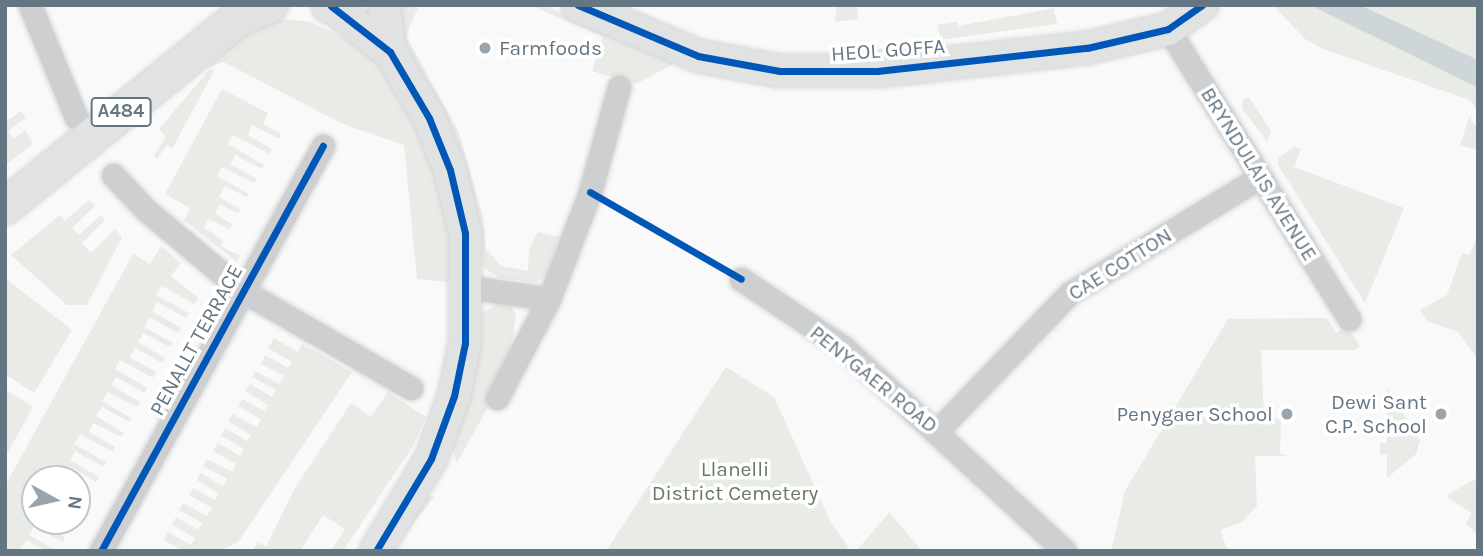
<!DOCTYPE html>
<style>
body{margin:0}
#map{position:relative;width:1483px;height:556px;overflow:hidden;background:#f9f9f9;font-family:Karla,sans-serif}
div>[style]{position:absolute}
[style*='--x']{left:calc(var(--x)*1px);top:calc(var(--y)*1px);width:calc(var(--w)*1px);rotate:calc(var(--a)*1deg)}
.green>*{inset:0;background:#e8ebe6}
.water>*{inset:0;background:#ced6d9}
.roads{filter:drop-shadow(0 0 2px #d5d6d7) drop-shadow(0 0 2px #d5d6d7)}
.street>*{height:23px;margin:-11.5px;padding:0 11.5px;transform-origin:11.5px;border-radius:11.5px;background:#cecfd0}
.secondary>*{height:32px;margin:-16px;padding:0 16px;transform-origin:16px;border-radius:16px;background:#e1e2e2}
.primary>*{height:35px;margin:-17.5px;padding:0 17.5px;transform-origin:17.5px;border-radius:17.5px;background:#e1e2e2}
.cycleway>*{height:7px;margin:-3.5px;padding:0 3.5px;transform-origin:3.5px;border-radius:3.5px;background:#0057b8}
.dots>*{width:19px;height:19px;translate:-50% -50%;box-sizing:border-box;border:4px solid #fff;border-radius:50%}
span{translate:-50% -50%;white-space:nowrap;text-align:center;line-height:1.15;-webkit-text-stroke:7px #fff;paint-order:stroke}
.shield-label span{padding:2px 5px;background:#fff;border:2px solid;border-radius:5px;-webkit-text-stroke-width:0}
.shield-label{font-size:19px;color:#657683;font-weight:700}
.poi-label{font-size:21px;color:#657683}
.left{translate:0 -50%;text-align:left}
.right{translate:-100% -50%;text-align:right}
.street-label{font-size:21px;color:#657683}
.park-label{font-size:21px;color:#687a64}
.frame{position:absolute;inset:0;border:7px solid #657683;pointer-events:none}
.north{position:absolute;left:21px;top:465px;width:70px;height:70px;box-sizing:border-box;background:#fff;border:2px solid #c1c8cd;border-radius:50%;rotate:98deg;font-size:19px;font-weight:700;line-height:28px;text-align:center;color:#657683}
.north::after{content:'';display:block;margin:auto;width:24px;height:32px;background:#99a4ac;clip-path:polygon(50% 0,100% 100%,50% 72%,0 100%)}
</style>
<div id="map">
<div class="green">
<div style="clip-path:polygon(398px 5px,419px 5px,406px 36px,459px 133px,483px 218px,486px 249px,501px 266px,528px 271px,529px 249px,538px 232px,559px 237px,546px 276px,536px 282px,500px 278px,484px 268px,479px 243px,404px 51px)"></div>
<div style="clip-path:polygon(530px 5px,544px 5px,677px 62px,636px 84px,592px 71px,603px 37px)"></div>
<div style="clip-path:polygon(837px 5px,857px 5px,858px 19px,835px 22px)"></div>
<div style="clip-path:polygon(1273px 5px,1310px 5px,1478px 88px,1478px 113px,1470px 100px,1323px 49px,1305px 39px)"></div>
<div style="clip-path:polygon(1360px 5px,1478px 5px,1478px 60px,1385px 19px)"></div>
<div style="clip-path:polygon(1054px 8px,1057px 24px,939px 40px,938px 25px,957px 22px,959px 26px)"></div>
<div style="clip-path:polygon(283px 19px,311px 22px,383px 57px,440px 175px,457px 283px,417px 279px,404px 145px,343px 124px,224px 62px,209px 67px,240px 33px)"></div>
<div style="clip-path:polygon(913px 44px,914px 50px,869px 56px,868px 50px)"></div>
<div style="clip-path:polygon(210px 69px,214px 71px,172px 149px,167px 145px,157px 159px,154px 155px,166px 137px,159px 129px)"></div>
<div style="clip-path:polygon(222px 89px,268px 113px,263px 124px,281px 134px,279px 139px,252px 125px,248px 135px,272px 149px,270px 154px,233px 135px,228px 144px,264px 165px,262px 169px,235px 155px,230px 164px,257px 179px,254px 183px,222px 167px,217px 176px,249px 194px,247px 197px,225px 186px,219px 197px,240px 209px,238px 213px,220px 204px,215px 214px,232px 224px,229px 229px,209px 219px,204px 227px,223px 241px,221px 246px,240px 256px,237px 262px,184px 220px,190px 208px,165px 194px)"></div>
<div style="clip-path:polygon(1249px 97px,1271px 131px,1267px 141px,1242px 109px,1242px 100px)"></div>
<div style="clip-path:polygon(21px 111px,26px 118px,8px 131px,13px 139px,25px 130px,33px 144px,5px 165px,5px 122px)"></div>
<div style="clip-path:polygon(1469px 117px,1478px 129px,1478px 150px,1460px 145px)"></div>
<div style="clip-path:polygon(1294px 147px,1301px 149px,1294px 167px,1404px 208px,1365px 303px,1278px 165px,1279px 157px)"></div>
<div style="clip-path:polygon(89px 200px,95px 206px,72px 228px,79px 235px,101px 215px,105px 220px,82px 243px,91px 253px,115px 229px,122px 237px,87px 305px,67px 305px,11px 255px,60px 215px,65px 221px)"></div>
<div style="clip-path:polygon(1478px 236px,1478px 360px,1458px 332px,1427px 321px,1420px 310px,1447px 295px,1462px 253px,1469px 255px)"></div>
<div style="clip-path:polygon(161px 246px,181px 263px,171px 276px,198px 298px,194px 304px,162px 286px,156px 295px,189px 313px,186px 318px,157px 302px,152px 311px,181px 328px,178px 333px,149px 317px,144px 327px,173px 343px,170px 347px,143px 333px,138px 342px,165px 358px,162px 363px,135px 348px,129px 357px,156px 372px,153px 378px,120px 360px,115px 369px,147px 388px,145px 393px,116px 377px,111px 385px,140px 402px,137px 407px,108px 392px,102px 401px,131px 418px,129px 422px,102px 407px,96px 416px,124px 433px,121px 437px,93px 423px,89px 432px,115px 447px,113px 452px,80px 434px,74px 444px,106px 462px,104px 467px,75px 451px,70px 460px,99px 477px,96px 482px,68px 466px,62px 476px,67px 479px,35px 479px,33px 519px,65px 537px,63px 542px,34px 526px,29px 535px,57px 551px,46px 551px,26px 540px,20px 551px,5px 551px,5px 486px,133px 254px,150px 264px)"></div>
<div style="clip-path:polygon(5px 278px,72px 330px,34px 393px,5px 374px)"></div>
<div style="clip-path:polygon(503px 301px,511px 304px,516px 317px,512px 342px,494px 396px,457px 463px,452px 448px,477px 352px,482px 313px)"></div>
<div style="clip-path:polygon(1327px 318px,1336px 333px,1347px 326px,1360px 346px,1354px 350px,1261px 350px,1264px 418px,1281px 418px,1280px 454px,1290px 456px,1255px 456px,1257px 506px,1242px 522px,1220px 530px,1228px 551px,1111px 551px,1125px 491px,1228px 319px)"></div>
<div style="clip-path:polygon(274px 338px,298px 352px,302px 344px,352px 372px,238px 542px,221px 551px,183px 551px,164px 540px,168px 532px,191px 545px,195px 538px,172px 525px,176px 517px,198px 530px,202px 523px,179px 510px,183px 503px,207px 516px,212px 508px,189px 495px,193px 488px,215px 500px,219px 494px,197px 480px,200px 473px,223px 486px,227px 479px,203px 466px,207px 459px,232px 472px,236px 464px,213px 451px,218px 443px,240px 456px,244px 449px,221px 436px,225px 428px,247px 441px,251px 435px,228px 421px,232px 414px,257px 427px,261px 419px,238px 406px,242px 399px,264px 411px,268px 405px,245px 391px,250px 384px,272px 397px,276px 390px,252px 377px,255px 371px,279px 384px,284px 376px,261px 364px,265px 355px,288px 368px,292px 362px,268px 348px)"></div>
<div style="clip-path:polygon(726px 367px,774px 397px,830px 521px,851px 551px,606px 551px)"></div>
<div style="clip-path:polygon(1387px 388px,1420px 440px,1416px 454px,1387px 478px,1387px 455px,1380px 454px,1380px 443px,1387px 443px)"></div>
<div style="clip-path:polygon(5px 389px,33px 407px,5px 457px)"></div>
<div style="clip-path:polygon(388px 392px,426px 417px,413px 446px,343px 551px,331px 551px,345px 529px,323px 515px,300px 551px,252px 551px,258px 542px,266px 547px,295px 488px,351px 403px,371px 417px)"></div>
<div style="clip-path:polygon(1478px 477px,1478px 535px,1466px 524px,1471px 513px,1446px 496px)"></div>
<div style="clip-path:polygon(426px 495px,434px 497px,392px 551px)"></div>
<div style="clip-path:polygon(889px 512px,922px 551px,856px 551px,889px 513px)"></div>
</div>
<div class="water">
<div style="clip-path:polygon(1310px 5px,1360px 5px,1478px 60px,1478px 88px)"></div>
</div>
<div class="roads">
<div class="street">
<div style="--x:30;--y:5;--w:121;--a:67.7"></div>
<div style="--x:1168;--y:29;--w:342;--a:58"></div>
<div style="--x:113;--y:175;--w:48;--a:46.7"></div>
<div style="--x:146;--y:210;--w:126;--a:39.9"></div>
<div style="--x:243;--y:291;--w:194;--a:30"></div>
<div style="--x:741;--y:279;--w:124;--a:33.8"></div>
<div style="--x:844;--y:348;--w:300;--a:42.6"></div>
<div style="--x:468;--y:287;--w:82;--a:8.4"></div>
<div style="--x:549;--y:299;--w:115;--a:-69"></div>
<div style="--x:590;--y:192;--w:109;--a:-74.6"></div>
<div style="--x:497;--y:398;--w:112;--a:-62.3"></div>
<div style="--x:938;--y:430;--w:190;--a:-46.1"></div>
<div style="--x:1070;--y:293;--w:223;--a:-31.4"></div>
<div style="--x:101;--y:551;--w:462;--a:-61.3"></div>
</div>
<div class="secondary">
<div style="--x:384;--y:5;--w:47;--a:82.7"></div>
<div style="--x:578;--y:5;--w:130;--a:23"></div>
<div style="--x:698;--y:56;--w:83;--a:10.4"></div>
<div style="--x:780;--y:71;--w:97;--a:0"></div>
<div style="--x:877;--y:71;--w:211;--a:-6.3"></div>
<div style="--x:1087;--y:48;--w:83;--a:-13.2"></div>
<div style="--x:1168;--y:29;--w:42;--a:-35.2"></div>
<div style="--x:331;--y:6;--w:75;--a:37.9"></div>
<div style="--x:390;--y:52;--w:77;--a:59.4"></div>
<div style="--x:429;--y:118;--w:56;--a:68"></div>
<div style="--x:450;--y:170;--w:65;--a:76.6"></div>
<div style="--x:465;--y:233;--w:110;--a:90"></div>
<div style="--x:465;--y:343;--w:54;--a:101.7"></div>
<div style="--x:454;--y:396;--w:67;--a:110.1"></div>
<div style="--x:431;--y:459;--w:107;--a:120.9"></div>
</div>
<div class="primary">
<div style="--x:329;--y:5;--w:12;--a:0"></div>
<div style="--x:5;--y:206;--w:299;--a:-39"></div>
<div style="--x:237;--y:18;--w:35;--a:-22"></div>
</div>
</div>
<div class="cycleway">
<div style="--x:578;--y:5;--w:130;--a:23"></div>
<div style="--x:698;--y:56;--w:83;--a:10.4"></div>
<div style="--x:780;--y:71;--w:97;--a:0"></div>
<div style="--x:877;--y:71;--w:211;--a:-6.3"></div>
<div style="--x:1087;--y:48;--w:83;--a:-13.2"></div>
<div style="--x:1168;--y:29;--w:42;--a:-35.2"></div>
<div style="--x:331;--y:6;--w:75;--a:37.9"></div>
<div style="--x:390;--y:52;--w:77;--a:59.4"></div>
<div style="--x:429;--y:118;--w:56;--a:68"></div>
<div style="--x:450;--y:170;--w:65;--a:76.6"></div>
<div style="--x:465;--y:233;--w:110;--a:90"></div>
<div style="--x:465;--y:343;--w:54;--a:101.7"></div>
<div style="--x:454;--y:396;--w:67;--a:110.1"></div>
<div style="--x:431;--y:459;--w:107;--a:120.9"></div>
<div style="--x:590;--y:192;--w:174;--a:29.9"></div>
<div style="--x:101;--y:551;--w:462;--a:-61.3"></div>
</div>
<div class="dots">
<div style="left:485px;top:48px;background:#99a4ac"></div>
<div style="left:1287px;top:414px;background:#99a4ac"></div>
<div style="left:1441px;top:414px;background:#99a4ac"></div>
</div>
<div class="shield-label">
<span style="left:121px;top:112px">A484</span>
</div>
<div class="poi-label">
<span class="left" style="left:499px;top:48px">Farmfoods</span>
<span class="right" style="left:1427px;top:414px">Dewi Sant<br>C.P. School</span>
<span class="right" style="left:1273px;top:414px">Penygaer School</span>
</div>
<div class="street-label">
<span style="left:888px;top:50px;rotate:-4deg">HEOL GOFFA</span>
<span style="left:1259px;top:174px;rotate:58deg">BRYNDULAIS AVENUE</span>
<span style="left:1120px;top:264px;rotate:-32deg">CAE COTTON</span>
<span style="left:196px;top:340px;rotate:-61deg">PENALLT TERRACE</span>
<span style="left:874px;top:379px;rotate:39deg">PENYGAER ROAD</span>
</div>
<div class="park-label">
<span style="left:735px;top:481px">Llanelli<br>District Cemetery</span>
</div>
<div class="frame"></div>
<div class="north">N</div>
</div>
